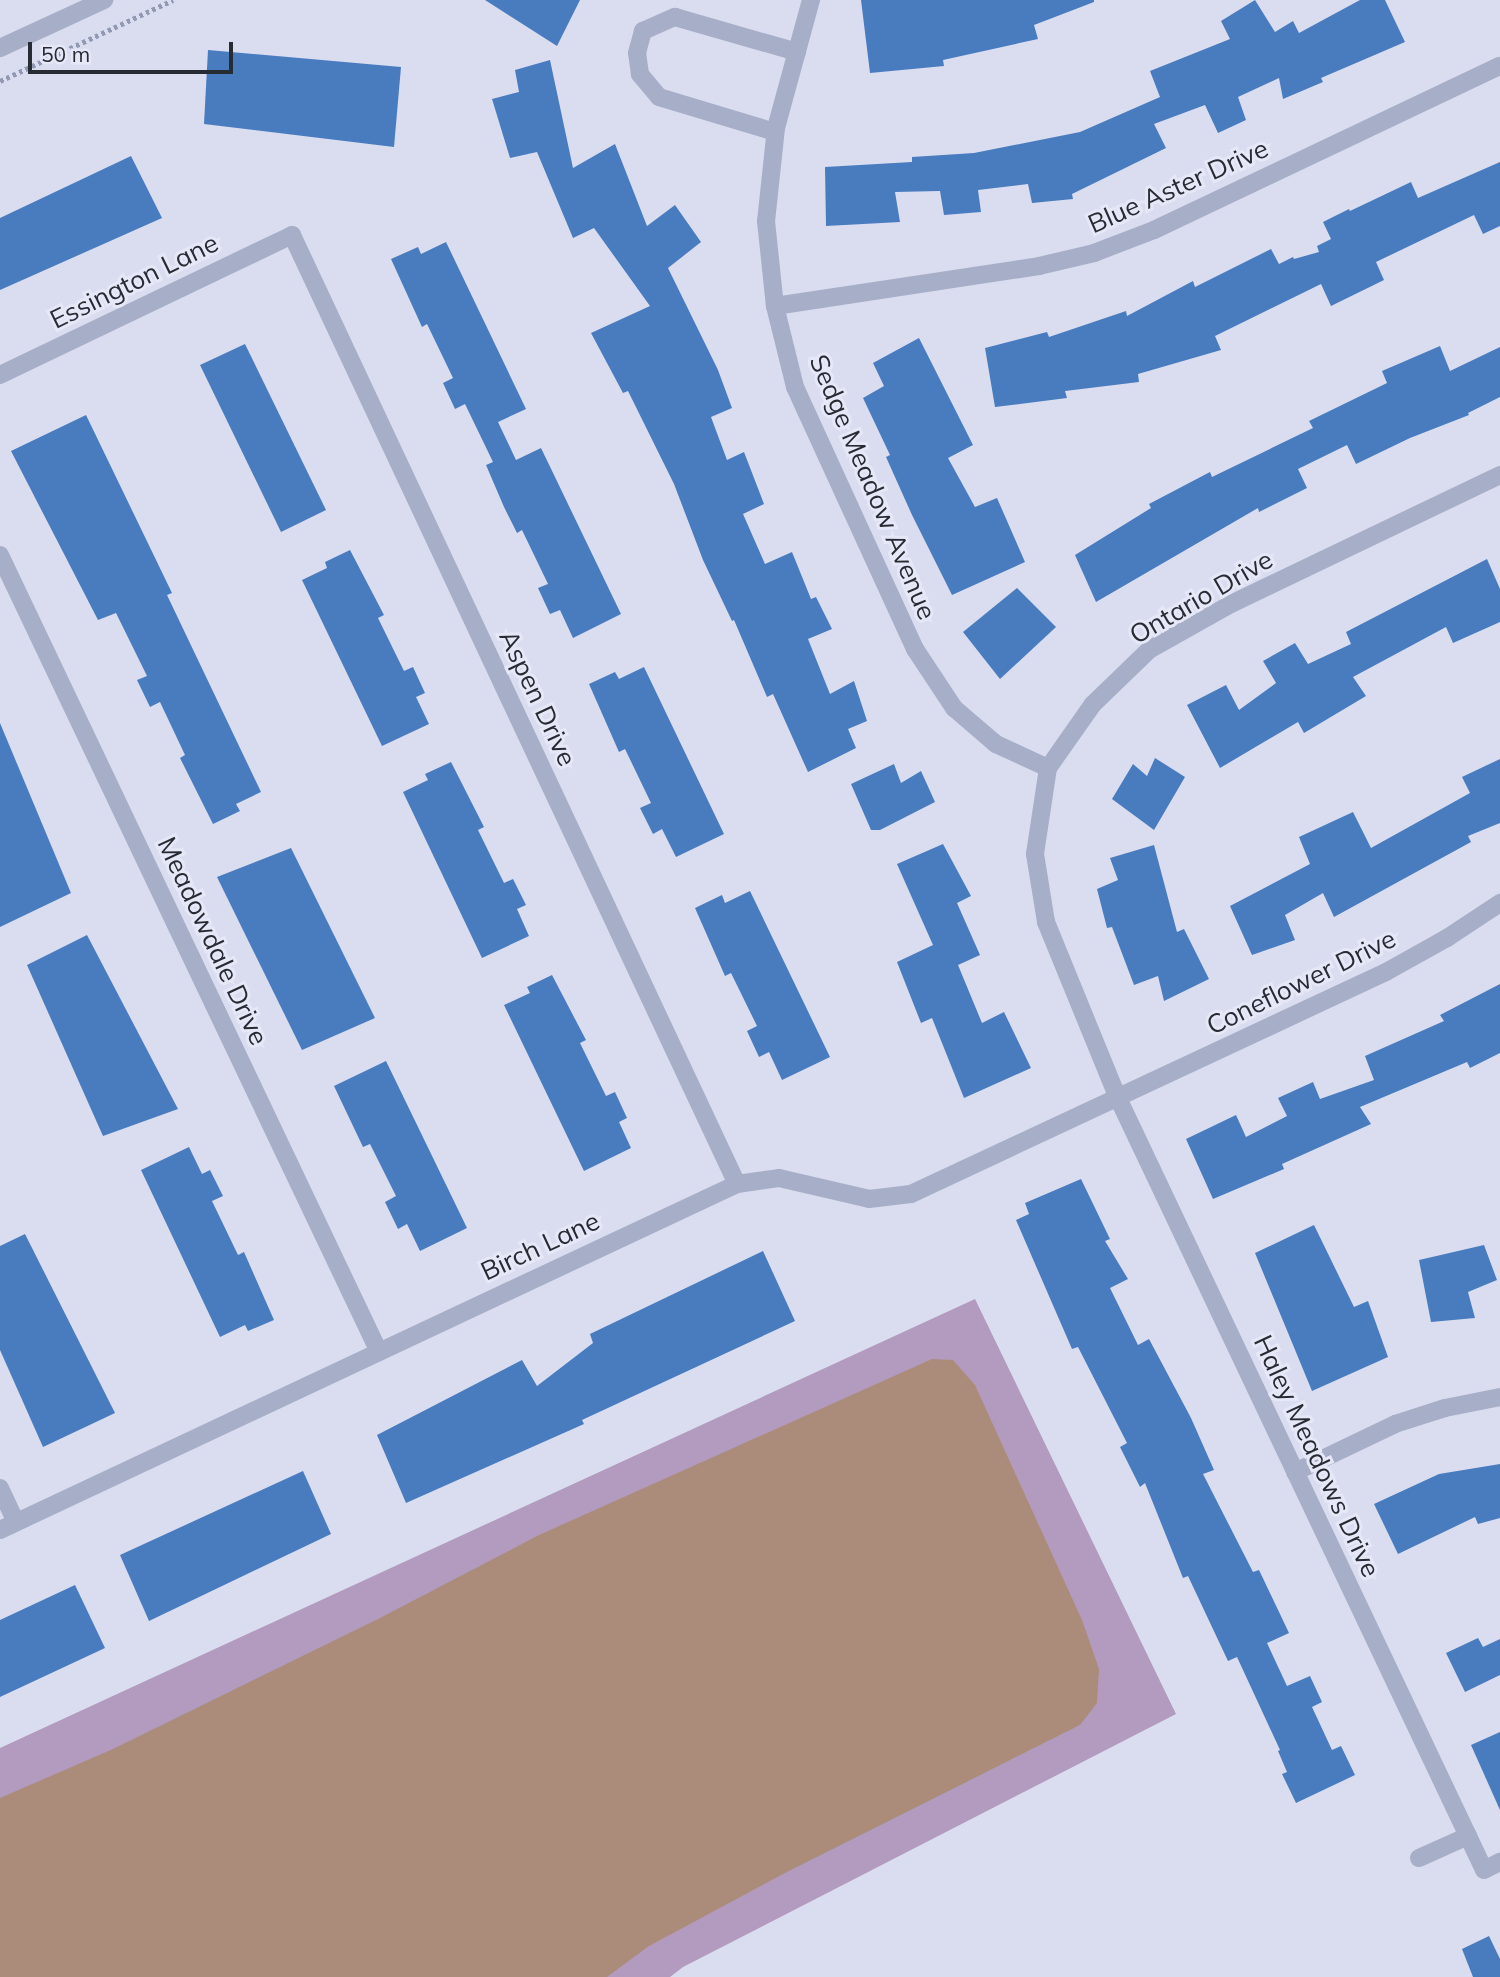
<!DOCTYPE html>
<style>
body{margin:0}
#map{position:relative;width:1500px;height:1977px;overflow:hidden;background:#daddf0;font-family:Mulish,sans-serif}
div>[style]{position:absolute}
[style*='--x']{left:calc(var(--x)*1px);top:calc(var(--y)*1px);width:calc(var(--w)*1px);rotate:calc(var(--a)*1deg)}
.green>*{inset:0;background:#b29bbe}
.water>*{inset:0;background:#ab8c7a}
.building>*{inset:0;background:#487cbf}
.path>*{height:4.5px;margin-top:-2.25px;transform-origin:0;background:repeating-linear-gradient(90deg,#9199b3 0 3.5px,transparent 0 7px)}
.minor>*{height:18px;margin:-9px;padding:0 9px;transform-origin:9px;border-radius:9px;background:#a7aec7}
.tertiary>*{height:18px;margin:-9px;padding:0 9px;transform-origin:9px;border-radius:9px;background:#a7aec7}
span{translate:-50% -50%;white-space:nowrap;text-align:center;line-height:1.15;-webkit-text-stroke:6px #e6e8f8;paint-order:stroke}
.street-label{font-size:26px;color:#272c34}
.scale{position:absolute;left:28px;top:42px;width:205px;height:32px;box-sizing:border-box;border:4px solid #272c34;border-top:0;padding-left:9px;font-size:21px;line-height:24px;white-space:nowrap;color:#272c34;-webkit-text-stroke:5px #e6e8f8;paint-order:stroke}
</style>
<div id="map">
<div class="green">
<div style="clip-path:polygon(975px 1299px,1176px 1714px,683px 1967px,670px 1977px,0 1977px,0 1748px)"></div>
</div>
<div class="water">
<div style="clip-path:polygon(932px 1359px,953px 1360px,975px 1385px,1082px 1620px,1099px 1669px,1097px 1703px,1080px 1725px,781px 1875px,649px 1946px,607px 1977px,0 1977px,0 1798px,113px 1749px,378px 1619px,539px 1535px)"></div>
</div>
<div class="building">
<div style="clip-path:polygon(485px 0,580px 0,557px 46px)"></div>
<div style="clip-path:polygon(861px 0,1094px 0,1094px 2px,1034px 25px,1038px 39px,943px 60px,944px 66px,870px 73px)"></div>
<div style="clip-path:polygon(1255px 0,1275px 32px,1293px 21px,1299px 33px,1360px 0,1385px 0,1405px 42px,1321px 78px,1323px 82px,1283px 99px,1279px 78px,1238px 97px,1246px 120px,1218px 133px,1205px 105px,1154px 124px,1166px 148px,1072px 194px,1073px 199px,1032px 203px,1028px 184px,978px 190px,981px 212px,944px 215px,940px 191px,895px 192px,900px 222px,826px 226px,825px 167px,912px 162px,912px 157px,974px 153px,1080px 132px,1160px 97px,1150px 71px,1230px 39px,1221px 21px)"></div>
<div style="clip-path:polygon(208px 50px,401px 67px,394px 147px,204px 124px)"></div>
<div style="clip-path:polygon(550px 60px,573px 168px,615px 144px,647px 226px,675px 205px,701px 242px,668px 268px,718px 370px,732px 408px,711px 417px,727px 460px,744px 452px,764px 504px,743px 514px,765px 564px,792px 552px,811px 599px,816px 597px,832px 629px,808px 639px,830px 694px,854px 681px,867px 721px,848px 729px,856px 748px,808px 772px,773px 694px,767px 697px,734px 620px,732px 621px,703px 560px,674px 484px,628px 391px,623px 393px,591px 333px,650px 306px,594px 228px,573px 238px,537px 152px,510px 158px,492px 99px,519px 92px,515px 70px)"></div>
<div style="clip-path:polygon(131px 156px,162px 218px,0 290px,0 218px)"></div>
<div style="clip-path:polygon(1500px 162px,1500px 226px,1483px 234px,1474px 215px,1376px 262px,1384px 280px,1331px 306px,1321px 284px,1215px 336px,1221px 350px,1138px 374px,1139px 382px,1065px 391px,1067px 398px,995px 407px,985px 348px,1047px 332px,1049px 337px,1126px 311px,1127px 316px,1193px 281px,1195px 287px,1271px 249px,1279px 264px,1293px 257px,1294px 259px,1319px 252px,1317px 246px,1331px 239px,1323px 222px,1349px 209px,1350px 211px,1411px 182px,1418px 198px)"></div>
<div style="clip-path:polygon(446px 242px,526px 409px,498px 422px,516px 460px,541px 448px,621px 614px,573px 638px,560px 610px,550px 614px,538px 588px,548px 584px,522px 530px,517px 533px,504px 507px,486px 465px,493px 462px,465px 404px,455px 409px,443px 383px,453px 378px,427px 324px,422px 327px,391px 259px,418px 247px,421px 254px)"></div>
<div style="clip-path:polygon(919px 338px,973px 445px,948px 458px,975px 507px,997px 498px,1025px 562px,952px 595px,912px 515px,886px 457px,890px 455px,863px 398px,884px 386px,873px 363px)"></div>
<div style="clip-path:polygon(245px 344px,326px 510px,281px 532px,200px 365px)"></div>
<div style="clip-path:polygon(1440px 346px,1450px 371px,1500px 347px,1500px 397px,1468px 413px,1469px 415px,1410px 438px,1356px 464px,1347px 445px,1298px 469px,1307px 488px,1259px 512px,1258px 508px,1096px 602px,1075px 555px,1151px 508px,1149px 504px,1210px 472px,1212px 477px,1313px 428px,1309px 421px,1387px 383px,1382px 371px)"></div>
<div style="clip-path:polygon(86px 415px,172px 593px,167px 595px,261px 792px,236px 804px,240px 811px,213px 824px,180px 758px,185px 755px,160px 702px,150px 707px,137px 680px,147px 676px,116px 613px,98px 620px,11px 451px)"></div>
<div style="clip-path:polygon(350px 550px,384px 615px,378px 618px,404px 671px,413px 667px,425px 693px,416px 697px,429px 724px,382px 746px,302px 580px,327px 568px,325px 562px)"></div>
<div style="clip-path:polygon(1487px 559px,1500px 589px,1500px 622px,1453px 643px,1446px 627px,1353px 677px,1366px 696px,1304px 733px,1298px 722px,1220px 768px,1187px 705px,1226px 685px,1239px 710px,1276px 683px,1263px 661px,1295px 643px,1308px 664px,1351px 644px,1346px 632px)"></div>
<div style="clip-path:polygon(1017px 588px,1056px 627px,1000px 679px,963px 632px)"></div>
<div style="clip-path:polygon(644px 667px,724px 834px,676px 857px,662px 829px,653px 834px,640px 808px,651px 803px,625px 749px,619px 752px,589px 684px,615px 672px,619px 679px)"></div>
<div style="clip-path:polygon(0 723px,71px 893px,0 927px)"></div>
<div style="clip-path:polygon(1155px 758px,1185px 777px,1154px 830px,1112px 799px,1133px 764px,1147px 776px)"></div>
<div style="clip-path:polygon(1500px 759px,1500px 823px,1468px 836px,1471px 842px,1334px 917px,1323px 893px,1285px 915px,1295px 940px,1252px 955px,1230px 906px,1310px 864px,1299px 837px,1353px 812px,1371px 848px,1470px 793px,1462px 777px)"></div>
<div style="clip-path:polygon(451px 762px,484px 827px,478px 830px,504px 883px,513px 879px,526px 905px,517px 909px,529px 936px,482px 958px,403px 792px,428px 780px,425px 774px)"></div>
<div style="clip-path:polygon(894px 764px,901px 783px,921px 771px,935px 802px,880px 830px,871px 830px,851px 784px)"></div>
<div style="clip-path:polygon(943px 844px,971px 896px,957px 903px,980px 955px,958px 965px,982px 1023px,1004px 1012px,1031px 1068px,964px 1098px,932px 1018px,921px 1023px,897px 962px,933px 945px,897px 864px)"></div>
<div style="clip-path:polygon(1154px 845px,1177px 932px,1184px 929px,1209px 979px,1164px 1001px,1158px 976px,1134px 985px,1112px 927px,1107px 928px,1097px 889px,1118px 880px,1110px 858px)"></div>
<div style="clip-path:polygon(291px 848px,375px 1018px,302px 1050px,217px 877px)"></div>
<div style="clip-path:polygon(750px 891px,830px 1057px,782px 1080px,769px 1052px,759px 1057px,747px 1031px,757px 1026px,731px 973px,725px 976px,695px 908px,722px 895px,725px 903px)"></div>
<div style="clip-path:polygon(87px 935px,178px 1109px,103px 1136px,27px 965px)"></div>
<div style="clip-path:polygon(552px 975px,586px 1040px,580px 1043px,606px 1096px,615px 1092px,627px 1118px,619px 1122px,631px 1148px,584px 1171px,504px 1005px,530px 993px,527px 987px)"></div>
<div style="clip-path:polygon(1500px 984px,1500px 1053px,1470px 1068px,1467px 1062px,1360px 1107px,1371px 1124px,1282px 1164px,1284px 1169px,1213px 1199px,1186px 1139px,1236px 1115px,1246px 1137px,1287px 1116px,1278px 1098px,1313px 1082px,1320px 1099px,1374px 1080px,1365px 1056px,1444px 1021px,1440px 1015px)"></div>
<div style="clip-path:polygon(386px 1061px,467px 1228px,420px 1251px,407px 1224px,398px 1229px,385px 1202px,396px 1196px,370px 1144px,363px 1147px,334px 1086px)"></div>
<div style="clip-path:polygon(189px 1147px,202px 1174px,210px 1170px,223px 1196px,212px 1201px,238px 1255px,244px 1252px,274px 1320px,248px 1331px,245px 1325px,220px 1337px,141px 1170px)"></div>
<div style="clip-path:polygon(1081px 1179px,1110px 1239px,1105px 1241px,1128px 1279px,1110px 1288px,1138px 1345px,1149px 1339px,1191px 1418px,1214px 1470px,1203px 1474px,1253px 1572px,1259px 1570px,1289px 1633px,1267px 1643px,1287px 1686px,1310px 1676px,1322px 1702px,1312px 1707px,1332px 1750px,1341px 1746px,1355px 1775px,1296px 1803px,1282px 1774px,1287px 1772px,1278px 1751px,1280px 1750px,1237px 1657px,1228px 1661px,1188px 1576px,1183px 1578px,1145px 1483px,1140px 1487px,1120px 1447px,1127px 1443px,1078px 1347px,1072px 1349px,1016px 1220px,1029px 1214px,1025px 1203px)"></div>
<div style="clip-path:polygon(1314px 1225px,1354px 1307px,1368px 1301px,1388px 1357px,1312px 1391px,1255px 1253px)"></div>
<div style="clip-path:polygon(25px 1234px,115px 1413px,43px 1447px,0 1350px,0 1246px)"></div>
<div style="clip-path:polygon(1484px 1245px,1497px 1280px,1468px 1292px,1475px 1318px,1431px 1322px,1419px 1260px)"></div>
<div style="clip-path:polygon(763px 1251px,795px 1321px,582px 1420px,584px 1424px,406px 1503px,377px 1435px,522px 1360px,537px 1386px,593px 1343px,590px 1334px)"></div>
<div style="clip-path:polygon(1500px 1464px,1500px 1518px,1478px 1524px,1475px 1517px,1398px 1554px,1374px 1504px,1439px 1474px)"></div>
<div style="clip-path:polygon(303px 1471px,331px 1534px,149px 1621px,120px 1555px)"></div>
<div style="clip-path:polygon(75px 1585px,105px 1648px,0 1697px,0 1620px)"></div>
<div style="clip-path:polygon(1478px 1638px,1483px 1647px,1500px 1639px,1500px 1675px,1465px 1692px,1446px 1653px)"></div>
<div style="clip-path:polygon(1500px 1732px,1500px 1810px,1471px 1745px)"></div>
<div style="clip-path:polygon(1489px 1936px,1500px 1959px,1500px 1977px,1473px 1977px,1462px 1949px)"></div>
</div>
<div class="path">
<div style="--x:0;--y:81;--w:191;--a:-25.1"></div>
</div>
<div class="minor">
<div style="--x:811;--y:0;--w:133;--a:105.3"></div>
<div style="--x:776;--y:128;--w:94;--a:96.1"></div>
<div style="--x:766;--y:221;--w:85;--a:84"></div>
<div style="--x:775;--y:306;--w:83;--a:76.1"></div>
<div style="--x:795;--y:387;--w:288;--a:65.4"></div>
<div style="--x:915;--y:649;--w:71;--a:56.5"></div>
<div style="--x:954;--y:708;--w:55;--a:40.6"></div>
<div style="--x:996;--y:744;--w:57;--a:24.8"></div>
<div style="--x:775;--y:132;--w:121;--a:-163.2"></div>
<div style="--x:659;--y:97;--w:30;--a:-130"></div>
<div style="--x:640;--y:74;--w:21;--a:-98"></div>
<div style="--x:637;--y:53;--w:23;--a:-75"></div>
<div style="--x:643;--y:31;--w:35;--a:-24"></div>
<div style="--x:675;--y:17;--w:127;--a:16"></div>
<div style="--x:775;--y:306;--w:267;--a:-8.6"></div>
<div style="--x:1039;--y:266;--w:57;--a:-13.3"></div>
<div style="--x:1094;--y:253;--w:64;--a:-21"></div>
<div style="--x:1154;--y:230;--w:383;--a:-25.4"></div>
<div style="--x:0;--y:375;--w:324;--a:-25.6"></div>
<div style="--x:292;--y:235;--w:1048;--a:64.88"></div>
<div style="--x:1500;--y:475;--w:298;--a:154.4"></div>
<div style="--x:1231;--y:604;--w:94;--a:150.7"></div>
<div style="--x:1149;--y:650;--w:78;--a:136"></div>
<div style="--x:1093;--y:704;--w:78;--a:125.1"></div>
<div style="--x:1048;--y:768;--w:87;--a:98.6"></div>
<div style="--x:1035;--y:854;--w:69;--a:80.8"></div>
<div style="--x:1046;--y:922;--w:190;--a:67.8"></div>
<div style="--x:1118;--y:1098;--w:854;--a:64.63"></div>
<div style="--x:1484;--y:1870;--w:18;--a:-27"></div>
<div style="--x:0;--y:555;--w:880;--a:64.57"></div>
<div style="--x:1295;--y:1472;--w:111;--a:-25.6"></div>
<div style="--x:1395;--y:1424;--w:52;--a:-17.7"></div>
<div style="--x:1445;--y:1408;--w:56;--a:-11.3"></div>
<div style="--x:0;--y:1488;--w:38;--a:65"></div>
<div style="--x:0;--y:1530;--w:814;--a:-25.15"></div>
<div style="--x:737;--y:1184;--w:42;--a:-8.1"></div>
<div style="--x:779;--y:1178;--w:92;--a:13.1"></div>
<div style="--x:869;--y:1199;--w:42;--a:-6.8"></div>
<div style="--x:911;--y:1194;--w:524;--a:-25.05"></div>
<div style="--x:1386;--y:972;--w:70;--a:-29.1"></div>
<div style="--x:1447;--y:938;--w:64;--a:-33.4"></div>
<div style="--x:1419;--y:1858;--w:54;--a:-24.2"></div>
</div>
<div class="tertiary">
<div style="--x:0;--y:48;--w:115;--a:-24.8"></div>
</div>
<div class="street-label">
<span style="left:1178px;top:186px;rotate:-24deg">Blue Aster Drive</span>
<span style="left:134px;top:281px;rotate:-26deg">Essington Lane</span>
<span style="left:873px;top:487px;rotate:67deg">Sedge Meadow Avenue</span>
<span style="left:1201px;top:597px;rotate:-30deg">Ontario Drive</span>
<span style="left:538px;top:698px;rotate:65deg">Aspen Drive</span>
<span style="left:213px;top:941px;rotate:65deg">Meadowdale Drive</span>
<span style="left:1301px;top:982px;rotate:-26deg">Coneflower Drive</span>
<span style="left:540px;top:1246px;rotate:-25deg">Birch Lane</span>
<span style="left:1317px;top:1456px;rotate:65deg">Haley Meadows Drive</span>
</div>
<div class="scale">50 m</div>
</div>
